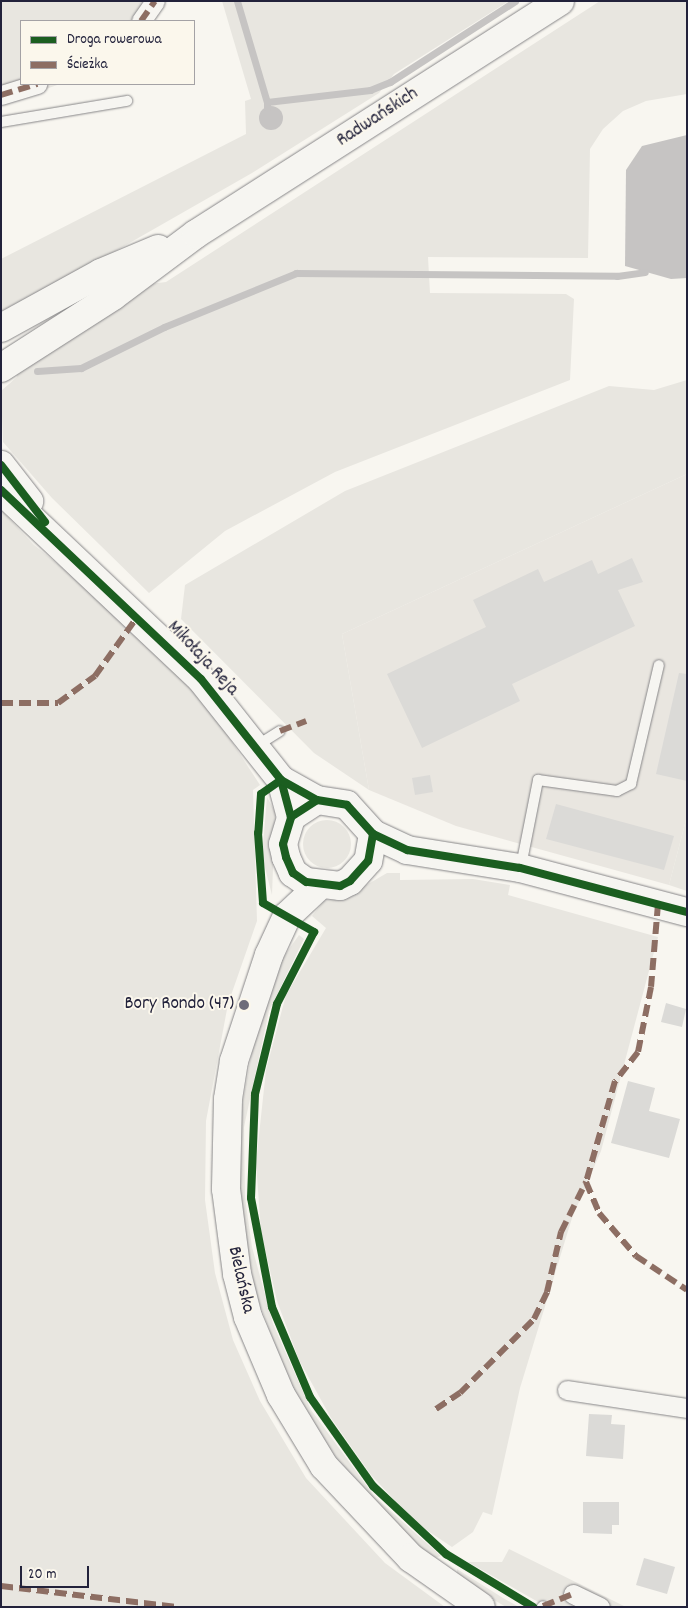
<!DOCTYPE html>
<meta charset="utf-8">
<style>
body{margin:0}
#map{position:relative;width:688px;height:1608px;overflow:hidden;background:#f8f6f0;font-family:Dekko,sans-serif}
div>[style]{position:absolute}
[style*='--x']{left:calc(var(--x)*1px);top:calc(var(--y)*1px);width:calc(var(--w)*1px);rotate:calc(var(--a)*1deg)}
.built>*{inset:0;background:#e9e6e0}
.green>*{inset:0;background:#e8e6e0}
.round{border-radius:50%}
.water>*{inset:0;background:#c6c4c3}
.stream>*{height:7px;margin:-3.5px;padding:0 3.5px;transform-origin:3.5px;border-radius:3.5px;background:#c6c4c3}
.building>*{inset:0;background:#dbdad7}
.roads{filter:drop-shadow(0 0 1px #878688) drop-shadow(0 0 1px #878688)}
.lane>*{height:10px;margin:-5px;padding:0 5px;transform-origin:5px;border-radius:5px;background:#f6f5f1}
.street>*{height:19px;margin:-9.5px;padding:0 9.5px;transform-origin:9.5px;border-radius:9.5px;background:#f6f5f1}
.secondary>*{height:28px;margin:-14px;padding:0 14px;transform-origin:14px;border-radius:14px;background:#f6f5f1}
.quiet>*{height:6px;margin-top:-3px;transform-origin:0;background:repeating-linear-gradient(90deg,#8d6e63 0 12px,transparent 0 18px)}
.cycleway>*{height:8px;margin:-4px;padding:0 4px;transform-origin:4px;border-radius:4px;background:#1b5e20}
.dots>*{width:14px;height:14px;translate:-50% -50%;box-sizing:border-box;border:2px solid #fbf7ec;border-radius:50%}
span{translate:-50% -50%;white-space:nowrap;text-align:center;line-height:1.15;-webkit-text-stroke:4px #fbf7ec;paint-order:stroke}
.street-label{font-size:19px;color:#22223b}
.poi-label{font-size:19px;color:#22223b}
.right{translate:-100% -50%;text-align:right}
.frame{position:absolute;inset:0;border:2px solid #22223b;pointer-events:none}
.legend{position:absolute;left:20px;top:20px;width:175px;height:65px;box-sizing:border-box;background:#fbf7ec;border:1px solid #a4a2a5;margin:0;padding:6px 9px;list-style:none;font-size:15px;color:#22223b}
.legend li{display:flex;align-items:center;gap:10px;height:25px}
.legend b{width:25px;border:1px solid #a4a2a5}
.scale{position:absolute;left:20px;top:1566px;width:69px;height:22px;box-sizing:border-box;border:2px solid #22223b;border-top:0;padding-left:6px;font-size:15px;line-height:18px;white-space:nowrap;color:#22223b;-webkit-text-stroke:4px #fbf7ec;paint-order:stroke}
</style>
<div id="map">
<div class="built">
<div style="clip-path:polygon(687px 474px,687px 816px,669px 885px,456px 826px,369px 790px,342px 634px)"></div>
</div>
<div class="green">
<div style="clip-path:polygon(1px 1px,166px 1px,150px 21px,21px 21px,21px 84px,60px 84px,1px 105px)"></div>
<div style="clip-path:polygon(222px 1px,509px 1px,394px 74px,379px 93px,252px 173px,70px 277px,1px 311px,1px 259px,246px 134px,245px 101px,251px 99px)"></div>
<div style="clip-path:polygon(600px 1px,687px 1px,687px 94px,646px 101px,623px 111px,603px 129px,590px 149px,588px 258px,428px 257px,430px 293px,566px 294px,574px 299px,570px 380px,335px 472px,225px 531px,149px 593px,52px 498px,3px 442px,1px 391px,17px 377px,15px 369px,150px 284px,166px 282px)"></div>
<div style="clip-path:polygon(687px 380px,687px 474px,342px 634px,369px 790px,314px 753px,181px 619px,185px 585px,345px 491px,609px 386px,654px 390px)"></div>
<div style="clip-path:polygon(1px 510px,34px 545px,107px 604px,206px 702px,260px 785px,253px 790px,257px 921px,228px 1004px,206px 1121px,205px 1200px,215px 1273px,233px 1340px,260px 1401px,306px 1478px,385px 1563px,445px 1607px,1px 1607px)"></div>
<div style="clip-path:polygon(267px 797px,275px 812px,272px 895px,262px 856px)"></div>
<div style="clip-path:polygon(687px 816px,687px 891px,669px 885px)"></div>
<div class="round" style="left:303px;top:820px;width:48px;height:48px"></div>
<div style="clip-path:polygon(387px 873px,400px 873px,400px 880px,473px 879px,510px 885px,508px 895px,658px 937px,601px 1151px,572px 1218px,520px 1388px,492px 1515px,483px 1512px,473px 1532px,452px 1547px,416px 1523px,371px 1475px,331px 1418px,299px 1360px,277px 1301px,261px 1231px,256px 1163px,266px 1070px,286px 995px,326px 928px,312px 916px,324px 901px,351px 894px)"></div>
<div style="clip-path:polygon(299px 935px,304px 939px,269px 1011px,244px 1127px,245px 1197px,252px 1247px,273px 1324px,311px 1410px,375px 1497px,441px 1556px,431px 1559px,347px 1474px,324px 1442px,286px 1375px,255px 1291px,239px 1198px,238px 1127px,252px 1051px,282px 959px)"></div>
<div style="clip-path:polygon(509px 1549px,626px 1607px,547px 1607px,468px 1562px,502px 1562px)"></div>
<div style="clip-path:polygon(457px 1569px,503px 1598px,519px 1607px,506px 1607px,457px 1578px)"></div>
</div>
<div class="water">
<div class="round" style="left:259px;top:106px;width:24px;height:24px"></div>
<div style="clip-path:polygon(687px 135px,687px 278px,671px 279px,625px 266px,626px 170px,642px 146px)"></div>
</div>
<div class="stream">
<div style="--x:237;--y:1;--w:105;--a:73.5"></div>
<div style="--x:267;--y:107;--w:5;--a:-90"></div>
<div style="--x:267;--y:102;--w:104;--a:-6.6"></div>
<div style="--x:370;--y:90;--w:22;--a:-22"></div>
<div style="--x:390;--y:82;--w:149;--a:-32.9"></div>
<div style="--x:37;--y:371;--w:44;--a:-3.9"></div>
<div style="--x:81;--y:368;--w:93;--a:-26.3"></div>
<div style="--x:164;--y:327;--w:143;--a:-22.2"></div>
<div style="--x:296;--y:273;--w:321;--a:0.5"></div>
<div style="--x:617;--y:276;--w:28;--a:-8"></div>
</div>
<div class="building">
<div style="clip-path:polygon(632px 558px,643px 582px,618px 590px,635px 626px,512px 684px,520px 701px,422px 748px,387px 674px,486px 627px,473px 600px,538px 569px,544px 582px,592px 560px,598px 574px)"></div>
<div style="clip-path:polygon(679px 673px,687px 674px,687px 781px,656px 774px)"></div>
<div style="clip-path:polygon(430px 775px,433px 792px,415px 795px,412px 778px)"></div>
<div style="clip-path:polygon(556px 804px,674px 836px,664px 870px,546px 839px)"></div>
<div style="clip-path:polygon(666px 1003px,686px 1009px,682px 1027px,661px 1022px)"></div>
<div style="clip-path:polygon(628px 1081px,655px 1088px,649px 1111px,680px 1119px,669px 1158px,611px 1143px)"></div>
<div style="clip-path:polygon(589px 1414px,612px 1415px,611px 1424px,625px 1425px,623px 1459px,586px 1456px)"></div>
<div style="clip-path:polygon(583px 1502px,619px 1502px,619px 1525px,612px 1525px,612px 1534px,583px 1533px)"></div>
<div style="clip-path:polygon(644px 1558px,675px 1567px,667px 1594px,636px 1585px)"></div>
</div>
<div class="roads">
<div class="lane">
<div style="--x:1;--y:122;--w:128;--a:-9.5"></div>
<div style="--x:256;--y:746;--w:28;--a:-32"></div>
<div style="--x:521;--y:866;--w:88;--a:-78.8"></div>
<div style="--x:538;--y:780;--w:80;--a:7.9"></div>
<div style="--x:617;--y:791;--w:16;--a:-27"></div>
<div style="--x:631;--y:784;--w:122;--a:-76.8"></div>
<div style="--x:542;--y:1607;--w:1;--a:-45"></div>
</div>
<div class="street">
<div style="--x:141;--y:21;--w:24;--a:-55"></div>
<div style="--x:1;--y:95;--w:38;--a:-17"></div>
<div style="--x:567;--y:1390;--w:121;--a:8.5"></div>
<div style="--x:573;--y:1594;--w:30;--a:26"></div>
</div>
<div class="secondary">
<div style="--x:1;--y:328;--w:114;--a:-28.8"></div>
<div style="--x:101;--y:273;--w:62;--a:-22.8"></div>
<div style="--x:1;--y:368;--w:133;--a:-32.7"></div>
<div style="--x:113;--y:296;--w:104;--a:-36.8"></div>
<div style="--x:196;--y:234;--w:432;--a:-32.6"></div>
<div style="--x:1;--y:465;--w:46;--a:52.1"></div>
<div style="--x:1;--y:490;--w:275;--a:43.4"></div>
<div style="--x:201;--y:679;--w:129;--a:51.6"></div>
<div style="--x:281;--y:780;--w:38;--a:75"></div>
<div style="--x:281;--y:780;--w:41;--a:29.1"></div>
<div style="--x:317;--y:800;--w:30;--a:9"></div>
<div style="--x:347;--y:805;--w:39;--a:48"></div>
<div style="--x:373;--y:834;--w:27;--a:100"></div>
<div style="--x:368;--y:861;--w:27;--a:132"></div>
<div style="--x:350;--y:881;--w:11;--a:153"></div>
<div style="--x:340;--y:886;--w:34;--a:-173"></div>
<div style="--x:306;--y:882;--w:16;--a:-145"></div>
<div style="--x:293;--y:873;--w:17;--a:-114"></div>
<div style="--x:286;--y:857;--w:13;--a:-103"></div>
<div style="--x:283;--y:844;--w:28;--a:-73"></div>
<div style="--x:291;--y:817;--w:31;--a:-33"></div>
<div style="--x:373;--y:834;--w:38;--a:25"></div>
<div style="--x:407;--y:850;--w:114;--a:9.1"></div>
<div style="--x:520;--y:868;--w:173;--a:14.8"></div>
<div style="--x:318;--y:887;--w:42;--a:136.9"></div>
<div style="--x:287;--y:916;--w:43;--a:114.8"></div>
<div style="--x:269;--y:955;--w:112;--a:108.3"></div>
<div style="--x:234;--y:1061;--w:38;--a:99"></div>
<div style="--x:228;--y:1099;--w:90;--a:91.3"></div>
<div style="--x:226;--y:1189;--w:86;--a:82.6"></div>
<div style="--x:237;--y:1274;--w:44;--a:75.7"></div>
<div style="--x:248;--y:1317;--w:85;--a:67.1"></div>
<div style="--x:281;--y:1395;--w:83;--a:58.8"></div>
<div style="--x:324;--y:1466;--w:127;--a:46.6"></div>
<div style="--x:411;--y:1558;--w:85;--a:35"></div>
</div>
</div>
<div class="quiet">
<div style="--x:141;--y:21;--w:24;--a:-55"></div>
<div style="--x:1;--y:95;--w:38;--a:-17"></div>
<div style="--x:1;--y:703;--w:57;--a:0"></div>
<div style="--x:58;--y:703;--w:46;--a:-36.1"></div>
<div style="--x:95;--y:676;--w:74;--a:-54.4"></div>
<div style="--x:280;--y:731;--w:28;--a:-21"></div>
<div style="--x:658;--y:904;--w:83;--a:94.8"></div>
<div style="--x:651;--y:987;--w:66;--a:101.3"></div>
<div style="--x:638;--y:1052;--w:37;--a:128"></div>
<div style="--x:615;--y:1081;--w:105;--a:106"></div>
<div style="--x:586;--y:1182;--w:34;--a:67"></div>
<div style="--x:599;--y:1213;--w:57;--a:49.3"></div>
<div style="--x:636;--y:1256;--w:61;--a:33.7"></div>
<div style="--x:436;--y:1409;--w:29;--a:-34"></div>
<div style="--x:460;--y:1393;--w:105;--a:-45"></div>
<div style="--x:534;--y:1319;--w:30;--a:-64"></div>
<div style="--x:547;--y:1292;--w:62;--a:-76.9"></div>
<div style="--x:561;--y:1232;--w:56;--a:-63.4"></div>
<div style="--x:1;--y:1586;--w:177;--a:6.8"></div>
<div style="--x:543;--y:1606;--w:32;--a:-22"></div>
</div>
<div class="cycleway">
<div style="--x:1;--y:465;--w:72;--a:52.3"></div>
<div style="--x:1;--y:490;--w:275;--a:43.4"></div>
<div style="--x:201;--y:679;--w:129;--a:51.6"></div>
<div style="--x:281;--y:780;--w:38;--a:75"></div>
<div style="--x:281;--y:780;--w:24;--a:145"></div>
<div style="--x:261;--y:794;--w:39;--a:94"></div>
<div style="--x:258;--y:833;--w:70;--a:85.9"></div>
<div style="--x:263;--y:903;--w:59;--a:29.6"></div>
<div style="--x:314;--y:932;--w:81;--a:117.2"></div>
<div style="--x:277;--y:1004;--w:93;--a:103.7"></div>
<div style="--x:255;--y:1094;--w:104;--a:92.2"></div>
<div style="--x:251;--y:1198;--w:111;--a:79.1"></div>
<div style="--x:272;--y:1307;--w:98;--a:67.1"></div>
<div style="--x:310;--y:1397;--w:109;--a:54.7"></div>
<div style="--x:373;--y:1486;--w:100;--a:43"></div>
<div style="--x:446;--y:1554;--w:102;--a:31.3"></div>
<div style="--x:281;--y:780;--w:41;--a:29.1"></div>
<div style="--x:317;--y:800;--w:30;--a:9"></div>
<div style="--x:347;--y:805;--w:39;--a:48"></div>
<div style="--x:373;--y:834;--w:27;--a:100"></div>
<div style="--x:368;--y:861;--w:27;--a:132"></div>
<div style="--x:350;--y:881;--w:11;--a:153"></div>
<div style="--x:340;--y:886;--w:34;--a:-173"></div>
<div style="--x:306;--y:882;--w:16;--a:-145"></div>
<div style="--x:293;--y:873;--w:17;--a:-114"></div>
<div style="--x:286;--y:857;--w:13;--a:-103"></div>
<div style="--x:283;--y:844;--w:28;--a:-73"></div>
<div style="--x:291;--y:817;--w:31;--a:-33"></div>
<div style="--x:373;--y:834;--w:38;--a:25"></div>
<div style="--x:407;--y:850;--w:114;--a:9.1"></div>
<div style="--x:520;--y:868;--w:173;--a:14.8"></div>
</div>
<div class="dots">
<div style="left:244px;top:1005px;background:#6d6c7a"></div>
</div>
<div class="street-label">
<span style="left:378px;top:118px;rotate:-33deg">Radwańskich</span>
<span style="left:202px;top:659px;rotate:47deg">Mikołaja Reja</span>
<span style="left:240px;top:1280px;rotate:77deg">Bielańska</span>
</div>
<div class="poi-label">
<span class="right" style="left:234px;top:1005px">Bory Rondo (47)</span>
</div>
<div class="frame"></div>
<ul class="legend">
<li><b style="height:6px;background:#1b5e20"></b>Droga rowerowa</li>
<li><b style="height:6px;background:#8d6e63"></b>Ścieżka</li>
</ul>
<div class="scale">20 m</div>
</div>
